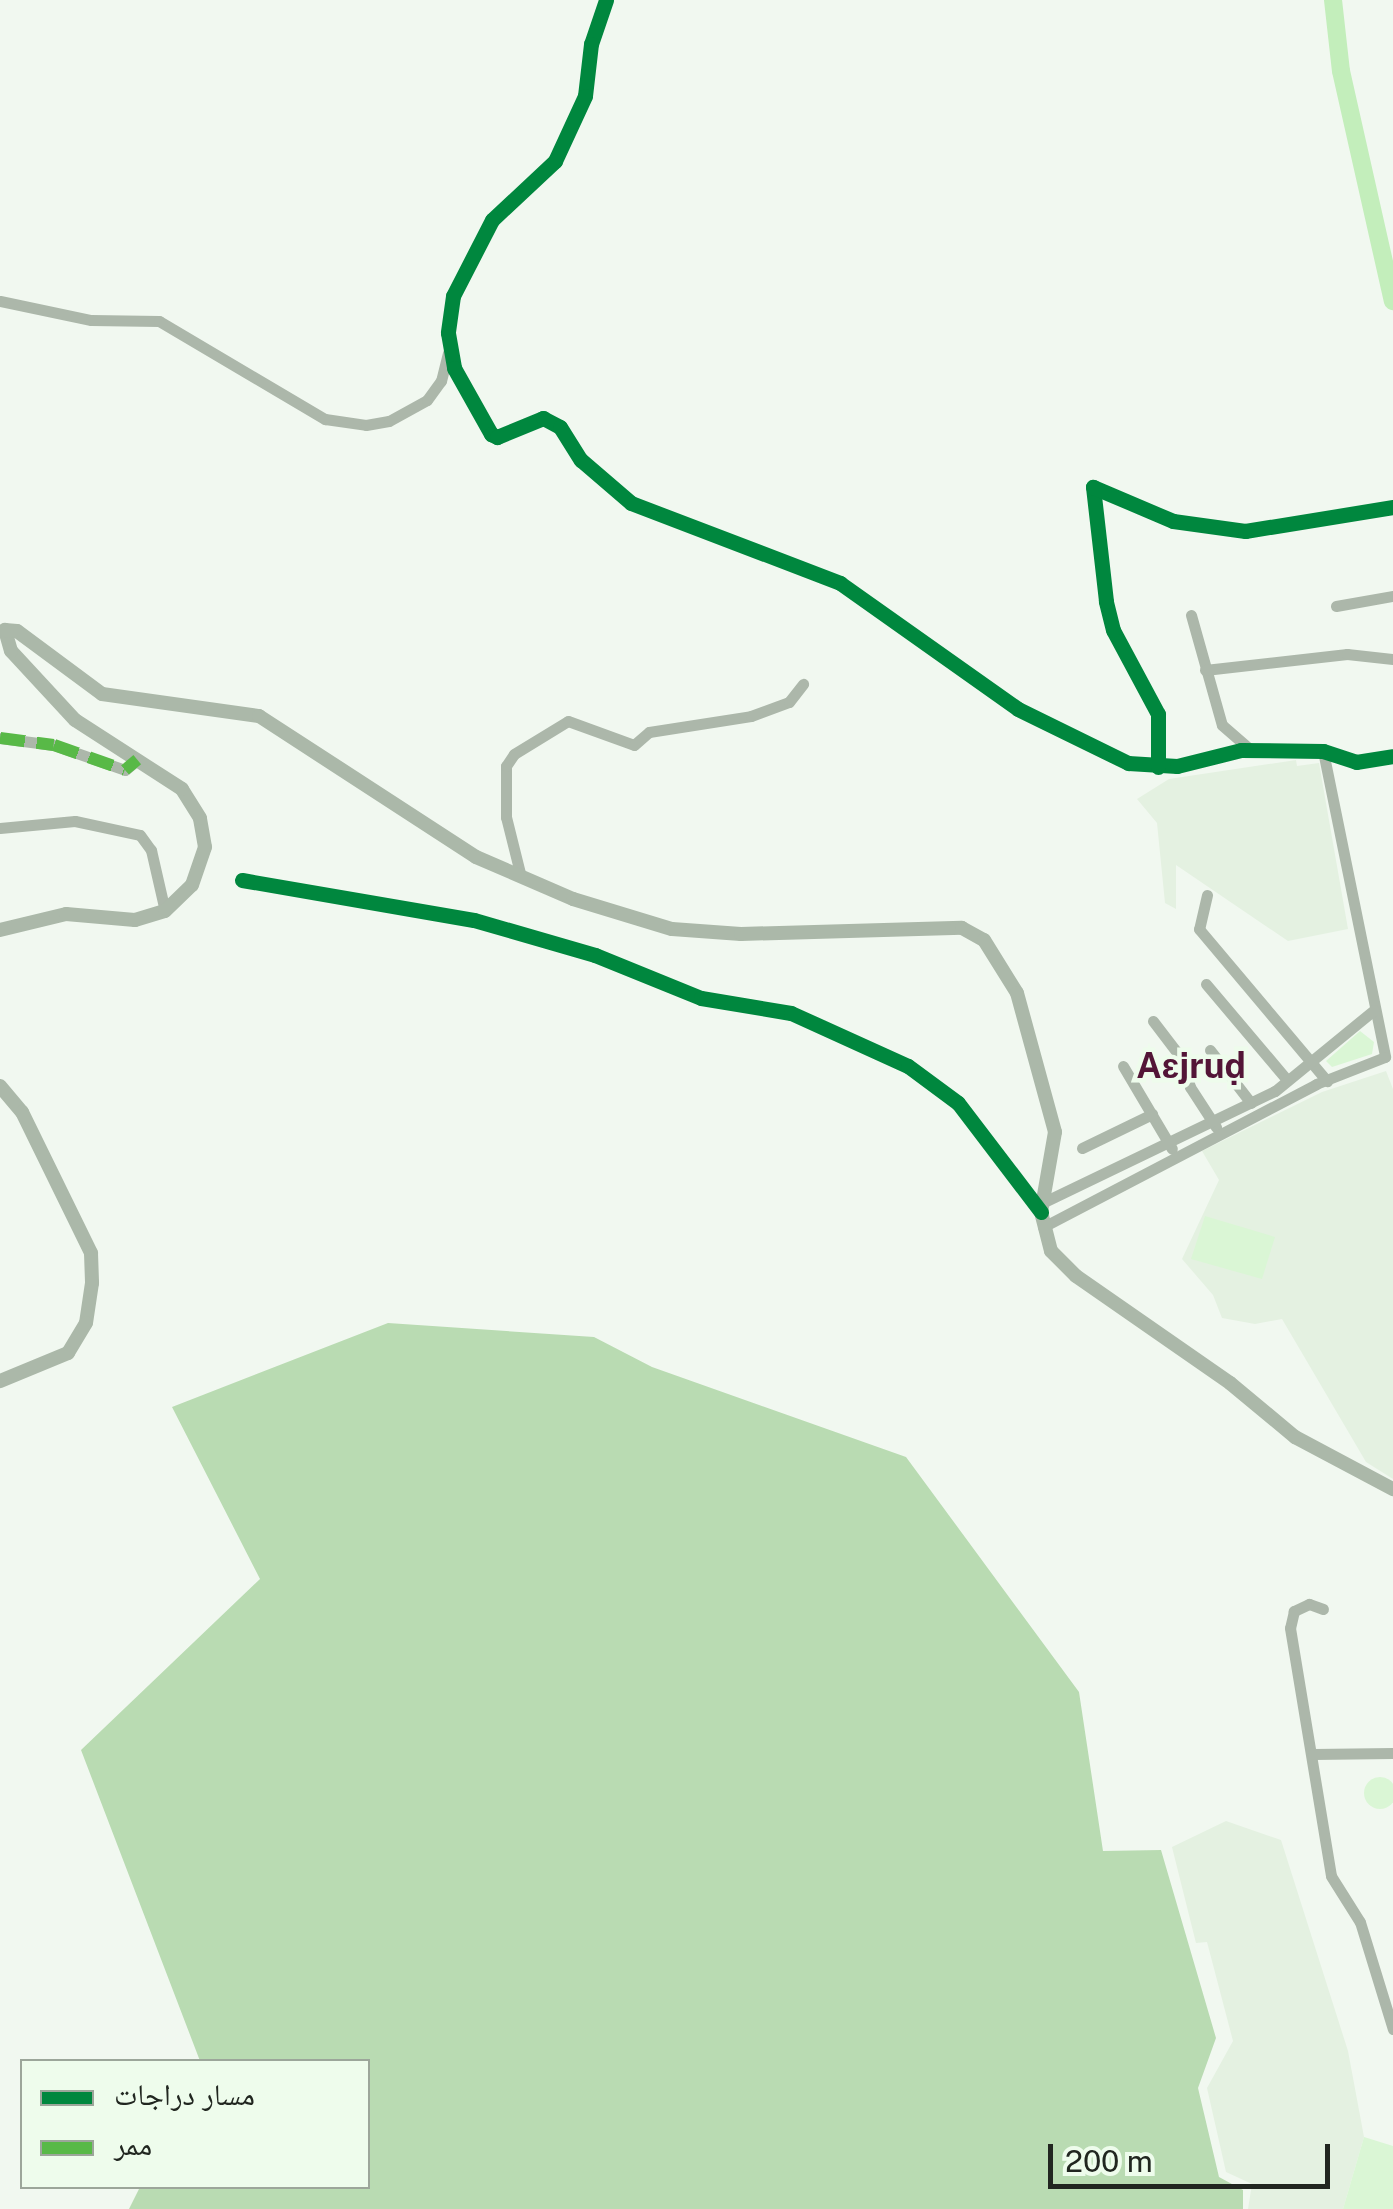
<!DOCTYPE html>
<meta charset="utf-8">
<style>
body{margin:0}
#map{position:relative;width:1393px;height:2209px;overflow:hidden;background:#f1f8f0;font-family:"Public Sans","Noto Naskh Arabic",sans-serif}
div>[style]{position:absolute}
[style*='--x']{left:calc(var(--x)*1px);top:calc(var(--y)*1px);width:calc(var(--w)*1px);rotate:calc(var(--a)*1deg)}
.built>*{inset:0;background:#e4f1e1}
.green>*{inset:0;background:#daf6d5}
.round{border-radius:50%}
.forest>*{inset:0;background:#b9dbb2}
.river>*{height:18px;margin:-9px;padding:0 9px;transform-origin:9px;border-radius:9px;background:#c3eebb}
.minor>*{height:11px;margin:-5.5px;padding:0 5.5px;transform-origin:5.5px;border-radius:5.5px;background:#acb7aa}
.major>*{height:14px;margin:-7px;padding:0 7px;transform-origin:7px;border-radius:7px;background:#abb8a9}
.quiet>*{height:12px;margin-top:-6px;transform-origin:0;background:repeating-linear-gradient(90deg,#58b947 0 25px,transparent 0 37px)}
.cycleway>*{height:15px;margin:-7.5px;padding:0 7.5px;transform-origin:7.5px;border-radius:7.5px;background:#00873e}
span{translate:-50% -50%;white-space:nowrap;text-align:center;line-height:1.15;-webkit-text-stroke:9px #eefcec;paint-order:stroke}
.neighbourhood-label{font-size:35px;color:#531537;font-weight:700}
.legend{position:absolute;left:20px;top:2059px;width:350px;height:130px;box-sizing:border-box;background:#eefcec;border:2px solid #9ca69a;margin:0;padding:12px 18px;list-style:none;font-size:30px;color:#212620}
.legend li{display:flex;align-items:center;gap:20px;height:50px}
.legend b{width:50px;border:2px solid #9ca69a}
.scale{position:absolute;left:1048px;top:2144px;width:282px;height:45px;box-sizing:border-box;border:5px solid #212620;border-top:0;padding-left:12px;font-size:30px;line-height:35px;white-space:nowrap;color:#212620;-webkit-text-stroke:8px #eefcec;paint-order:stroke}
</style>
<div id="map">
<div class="built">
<div style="clip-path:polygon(1296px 760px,1297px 766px,1319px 763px,1348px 929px,1288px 941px,1176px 865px,1176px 909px,1165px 903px,1157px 823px,1137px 799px,1169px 779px)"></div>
<div style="clip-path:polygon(1386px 1071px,1393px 1089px,1393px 1479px,1366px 1462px,1282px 1319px,1255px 1324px,1222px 1318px,1213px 1295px,1182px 1259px,1219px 1180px,1202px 1151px,1322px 1092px)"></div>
<div style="clip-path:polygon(1226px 1821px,1281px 1840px,1348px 2051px,1364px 2137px,1343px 2209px,1248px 2209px,1252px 2184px,1226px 2172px,1207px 2088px,1233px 2041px,1207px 1942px,1196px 1943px,1172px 1847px)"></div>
</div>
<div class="green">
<div style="clip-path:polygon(1360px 1031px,1374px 1042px,1372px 1054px,1332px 1067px,1326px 1061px)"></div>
<div style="clip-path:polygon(1205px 1216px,1275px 1237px,1262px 1279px,1191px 1259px)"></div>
<div class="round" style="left:1364px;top:1777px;width:32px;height:32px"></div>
<div style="clip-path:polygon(1364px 2137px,1393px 2146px,1393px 2209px,1343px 2209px)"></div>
</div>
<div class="forest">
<div style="clip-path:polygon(388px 1323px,594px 1337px,652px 1367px,906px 1457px,1079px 1692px,1103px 1851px,1161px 1850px,1216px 2038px,1198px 2088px,1219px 2177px,1243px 2190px,1243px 2209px,129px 2209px,140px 2187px,368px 2186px,368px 2062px,200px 2061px,81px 1750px,260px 1579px,172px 1407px)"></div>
</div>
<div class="river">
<div style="--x:1333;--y:0;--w:71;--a:83.6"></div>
<div style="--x:1341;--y:71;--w:236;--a:77.3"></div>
</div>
<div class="minor">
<div style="--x:606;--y:0;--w:46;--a:108.8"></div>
<div style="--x:591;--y:44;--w:52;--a:96.6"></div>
<div style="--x:585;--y:96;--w:72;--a:114.8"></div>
<div style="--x:555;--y:161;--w:86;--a:136.9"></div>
<div style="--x:492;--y:220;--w:85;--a:117.2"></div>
<div style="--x:453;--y:296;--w:37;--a:98"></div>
<div style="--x:448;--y:333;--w:36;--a:80"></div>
<div style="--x:454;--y:368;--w:76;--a:60.7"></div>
<div style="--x:491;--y:434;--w:7;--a:27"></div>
<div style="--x:497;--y:437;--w:50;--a:-22.4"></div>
<div style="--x:543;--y:418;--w:19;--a:28"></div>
<div style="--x:560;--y:427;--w:39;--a:58"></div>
<div style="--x:581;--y:460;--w:66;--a:40.7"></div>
<div style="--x:631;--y:503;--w:224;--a:20.9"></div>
<div style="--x:840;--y:583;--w:218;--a:35.3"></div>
<div style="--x:1018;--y:709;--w:123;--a:26.1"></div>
<div style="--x:1128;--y:763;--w:49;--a:3.5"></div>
<div style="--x:1177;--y:766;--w:66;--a:-14"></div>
<div style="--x:1241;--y:750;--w:82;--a:0.7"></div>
<div style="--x:1323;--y:751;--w:35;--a:18"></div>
<div style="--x:1356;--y:762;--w:37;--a:-9"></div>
<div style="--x:0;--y:301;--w:93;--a:11.8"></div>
<div style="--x:91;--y:320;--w:68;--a:0.8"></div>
<div style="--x:159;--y:321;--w:193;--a:30.6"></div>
<div style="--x:325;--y:419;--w:41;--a:8.3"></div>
<div style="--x:366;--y:425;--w:23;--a:-10"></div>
<div style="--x:389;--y:421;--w:43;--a:-28.9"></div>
<div style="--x:427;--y:400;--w:24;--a:-54"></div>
<div style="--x:441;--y:381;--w:29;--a:-76"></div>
<div style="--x:1336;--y:606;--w:58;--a:-10"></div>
<div style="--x:1191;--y:615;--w:114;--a:74.3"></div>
<div style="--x:1222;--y:725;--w:37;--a:41"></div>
<div style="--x:1205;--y:670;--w:143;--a:-6.4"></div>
<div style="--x:1347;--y:654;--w:46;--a:6.2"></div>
<div style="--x:0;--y:738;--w:54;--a:7.4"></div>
<div style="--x:54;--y:745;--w:75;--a:19.4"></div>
<div style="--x:125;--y:770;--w:16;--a:-40"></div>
<div style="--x:1323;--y:751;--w:312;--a:78.5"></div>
<div style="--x:1158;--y:767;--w:53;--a:-90"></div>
<div style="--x:1158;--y:714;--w:95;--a:-118.2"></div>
<div style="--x:1113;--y:630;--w:30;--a:-104"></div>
<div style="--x:1106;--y:601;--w:115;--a:-96.5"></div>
<div style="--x:1093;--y:487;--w:87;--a:23"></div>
<div style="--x:1173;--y:521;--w:73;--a:7.9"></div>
<div style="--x:1245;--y:531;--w:150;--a:-9.2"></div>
<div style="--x:0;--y:828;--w:75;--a:-5.3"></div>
<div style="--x:75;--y:821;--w:66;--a:12.2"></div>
<div style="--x:140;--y:835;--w:19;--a:54"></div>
<div style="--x:151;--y:850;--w:63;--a:77.1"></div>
<div style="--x:521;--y:877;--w:62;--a:-104"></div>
<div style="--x:506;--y:817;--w:51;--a:-90"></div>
<div style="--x:506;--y:766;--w:14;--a:-56"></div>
<div style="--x:514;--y:754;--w:63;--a:-31.4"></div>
<div style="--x:568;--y:721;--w:70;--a:20"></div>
<div style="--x:634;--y:745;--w:20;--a:-41"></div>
<div style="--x:649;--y:732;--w:103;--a:-8.9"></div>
<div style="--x:751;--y:716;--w:40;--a:-20.2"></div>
<div style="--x:789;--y:702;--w:23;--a:-52"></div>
<div style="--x:242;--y:880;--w:235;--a:9.8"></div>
<div style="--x:474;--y:920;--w:126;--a:16.1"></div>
<div style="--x:595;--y:955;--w:114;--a:22.1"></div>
<div style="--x:701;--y:998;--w:91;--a:9.5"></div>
<div style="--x:791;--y:1013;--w:128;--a:24.4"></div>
<div style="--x:908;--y:1066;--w:62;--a:36.5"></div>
<div style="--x:958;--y:1103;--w:137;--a:52.7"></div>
<div style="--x:1207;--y:895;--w:35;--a:103"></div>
<div style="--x:1199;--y:929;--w:199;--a:49.9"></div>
<div style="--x:1206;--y:984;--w:126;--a:49.8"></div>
<div style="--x:1153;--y:1021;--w:48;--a:52.7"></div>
<div style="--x:1182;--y:1059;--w:29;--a:74"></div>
<div style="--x:1190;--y:1087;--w:48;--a:57"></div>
<div style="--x:1210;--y:1050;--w:67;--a:52.3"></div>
<div style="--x:1123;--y:1066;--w:96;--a:59.4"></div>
<div style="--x:1082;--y:1148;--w:78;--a:-25.9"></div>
<div style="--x:1044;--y:1202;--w:256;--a:-25.7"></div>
<div style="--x:1275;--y:1091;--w:128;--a:-39.3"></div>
<div style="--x:1043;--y:1227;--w:308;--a:-27.6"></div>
<div style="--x:1316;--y:1084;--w:74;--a:-21.4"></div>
<div style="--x:1323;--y:1609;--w:15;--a:-160"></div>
<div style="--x:1309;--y:1604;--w:17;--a:155"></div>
<div style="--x:1294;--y:1611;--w:17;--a:103"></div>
<div style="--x:1290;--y:1628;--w:251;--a:80.6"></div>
<div style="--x:1331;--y:1876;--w:54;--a:57.8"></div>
<div style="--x:1360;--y:1922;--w:112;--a:72.9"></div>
<div style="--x:1313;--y:1754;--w:80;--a:-0.7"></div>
</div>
<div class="major">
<div style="--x:0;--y:930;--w:68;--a:-13.6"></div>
<div style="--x:66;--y:914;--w:69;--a:5"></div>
<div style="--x:135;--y:920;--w:31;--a:-17"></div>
<div style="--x:165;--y:911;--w:37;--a:-44"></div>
<div style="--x:192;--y:885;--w:40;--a:-71.1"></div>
<div style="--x:205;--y:847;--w:29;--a:-100"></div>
<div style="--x:200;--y:818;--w:34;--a:-122"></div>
<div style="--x:182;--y:789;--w:127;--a:-147.2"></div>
<div style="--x:75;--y:720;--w:94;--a:-132.8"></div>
<div style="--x:11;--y:651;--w:22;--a:-106"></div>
<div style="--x:5;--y:630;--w:12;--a:5"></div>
<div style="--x:17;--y:631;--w:106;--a:36.5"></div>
<div style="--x:102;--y:694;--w:159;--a:8"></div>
<div style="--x:259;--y:716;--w:259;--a:33"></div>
<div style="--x:476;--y:857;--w:106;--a:23.4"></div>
<div style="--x:573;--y:899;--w:103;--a:16.9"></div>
<div style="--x:672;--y:929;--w:69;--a:4.1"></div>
<div style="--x:741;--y:934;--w:221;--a:-1.6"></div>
<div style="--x:962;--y:928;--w:25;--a:29"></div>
<div style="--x:984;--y:940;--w:62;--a:58.1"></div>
<div style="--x:1017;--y:993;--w:144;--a:74.7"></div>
<div style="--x:1055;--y:1132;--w:81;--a:99.9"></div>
<div style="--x:1041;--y:1212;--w:40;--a:75.6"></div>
<div style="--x:1051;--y:1251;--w:35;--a:45"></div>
<div style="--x:1076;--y:1276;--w:188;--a:34.8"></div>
<div style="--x:1230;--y:1383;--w:85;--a:39.7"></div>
<div style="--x:1295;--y:1437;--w:111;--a:28"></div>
<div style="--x:0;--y:1086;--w:34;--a:50"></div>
<div style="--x:22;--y:1112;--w:157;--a:63.9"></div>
<div style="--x:91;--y:1253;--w:30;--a:88"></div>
<div style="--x:92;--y:1283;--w:40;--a:98.5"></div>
<div style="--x:86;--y:1323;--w:35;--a:121"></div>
<div style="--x:68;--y:1353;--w:74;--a:157.6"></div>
</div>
<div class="quiet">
<div style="--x:0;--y:738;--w:54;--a:7.4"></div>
<div style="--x:54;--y:745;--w:75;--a:19.4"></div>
<div style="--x:125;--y:770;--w:16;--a:-40"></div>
</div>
<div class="cycleway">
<div style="--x:606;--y:0;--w:46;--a:108.8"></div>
<div style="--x:591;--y:44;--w:52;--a:96.6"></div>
<div style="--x:585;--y:96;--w:72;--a:114.8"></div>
<div style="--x:555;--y:161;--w:86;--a:136.9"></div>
<div style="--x:492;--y:220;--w:85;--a:117.2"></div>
<div style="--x:453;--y:296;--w:37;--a:98"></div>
<div style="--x:448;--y:333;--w:36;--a:80"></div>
<div style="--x:454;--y:368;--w:76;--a:60.7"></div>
<div style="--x:491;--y:434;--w:7;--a:27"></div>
<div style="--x:497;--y:437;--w:50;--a:-22.4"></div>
<div style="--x:543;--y:418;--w:19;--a:28"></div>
<div style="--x:560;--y:427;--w:39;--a:58"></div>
<div style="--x:581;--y:460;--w:66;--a:40.7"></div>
<div style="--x:631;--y:503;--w:224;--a:20.9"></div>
<div style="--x:840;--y:583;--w:218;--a:35.3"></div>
<div style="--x:1018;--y:709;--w:123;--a:26.1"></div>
<div style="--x:1128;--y:763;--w:49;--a:3.5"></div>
<div style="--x:1177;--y:766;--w:66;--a:-14"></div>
<div style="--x:1241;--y:750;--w:82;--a:0.7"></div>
<div style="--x:1323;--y:751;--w:35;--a:18"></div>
<div style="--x:1356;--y:762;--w:37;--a:-9"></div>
<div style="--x:1158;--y:767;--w:53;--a:-90"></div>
<div style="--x:1158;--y:714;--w:95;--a:-118.2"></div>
<div style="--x:1113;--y:630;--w:30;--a:-104"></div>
<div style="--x:1106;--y:601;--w:115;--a:-96.5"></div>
<div style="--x:1093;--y:487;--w:87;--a:23"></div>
<div style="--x:1173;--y:521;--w:73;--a:7.9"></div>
<div style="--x:1245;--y:531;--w:150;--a:-9.2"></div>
<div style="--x:242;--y:880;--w:235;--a:9.8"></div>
<div style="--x:474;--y:920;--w:126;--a:16.1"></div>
<div style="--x:595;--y:955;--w:114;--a:22.1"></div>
<div style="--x:701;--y:998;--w:91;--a:9.5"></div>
<div style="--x:791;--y:1013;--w:128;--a:24.4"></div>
<div style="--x:908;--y:1066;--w:62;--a:36.5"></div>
<div style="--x:958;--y:1103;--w:137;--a:52.7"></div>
</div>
<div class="neighbourhood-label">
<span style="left:1191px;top:1066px">Aɛjruḍ</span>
</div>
<ul class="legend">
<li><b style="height:12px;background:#00873e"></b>مسار دراجات</li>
<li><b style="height:12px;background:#58b947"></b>ممر</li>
</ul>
<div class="scale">200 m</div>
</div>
